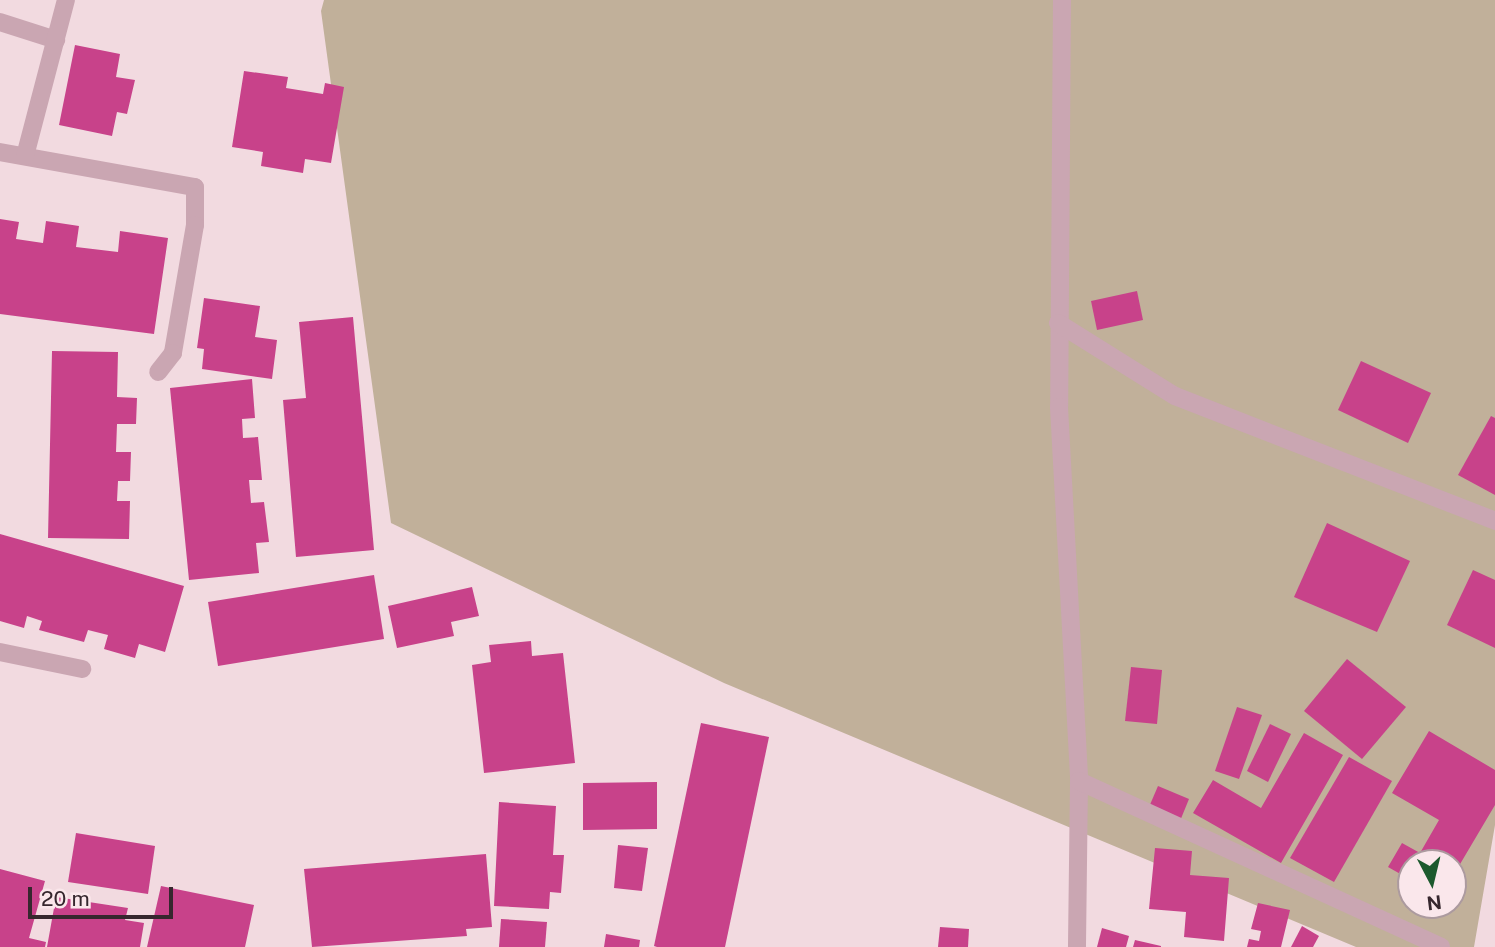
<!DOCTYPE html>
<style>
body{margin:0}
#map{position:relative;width:1495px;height:947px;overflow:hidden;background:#f2dae0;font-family:"Public Sans",sans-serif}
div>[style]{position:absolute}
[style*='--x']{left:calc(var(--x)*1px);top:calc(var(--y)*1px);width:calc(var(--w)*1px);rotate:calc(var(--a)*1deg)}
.green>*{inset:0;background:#c1b09a}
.building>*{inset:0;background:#c8428a}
.minor>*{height:18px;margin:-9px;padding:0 9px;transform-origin:9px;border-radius:9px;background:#caa6b2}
span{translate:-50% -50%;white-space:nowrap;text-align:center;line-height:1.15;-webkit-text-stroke:5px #fae7eb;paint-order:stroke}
.north{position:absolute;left:1397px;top:849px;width:70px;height:70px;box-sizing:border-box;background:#fae7eb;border:2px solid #ac9a9f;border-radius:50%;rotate:173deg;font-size:19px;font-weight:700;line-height:28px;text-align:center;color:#36272e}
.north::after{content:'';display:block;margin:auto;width:24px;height:32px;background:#1c592d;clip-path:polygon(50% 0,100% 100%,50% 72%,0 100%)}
.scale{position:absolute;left:28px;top:887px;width:145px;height:32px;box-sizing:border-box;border:4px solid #36272e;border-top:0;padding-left:9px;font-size:21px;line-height:24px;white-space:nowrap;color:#36272e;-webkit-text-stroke:5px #fae7eb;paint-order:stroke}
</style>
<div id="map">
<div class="green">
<div style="clip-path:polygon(evenodd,324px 0,1495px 0,1495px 825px,1474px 947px,1356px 947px,724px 683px,391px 523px,321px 11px,324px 0,1411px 863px,1453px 863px,1453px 905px,1411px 905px,1411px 863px)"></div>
</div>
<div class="building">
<div style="clip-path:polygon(75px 45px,120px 54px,116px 77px,135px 80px,127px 114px,117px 112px,112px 136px,59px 125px)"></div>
<div style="clip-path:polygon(244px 71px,288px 77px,286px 88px,323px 94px,325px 83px,344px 87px,331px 163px,305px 159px,303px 173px,261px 166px,263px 152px,232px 147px)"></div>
<div style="clip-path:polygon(0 219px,19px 222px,16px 239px,43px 243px,46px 221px,79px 226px,76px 247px,118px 252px,120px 231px,168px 238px,154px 334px,0 314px)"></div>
<div style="clip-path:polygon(1137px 291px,1143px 320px,1097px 330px,1091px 301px)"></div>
<div style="clip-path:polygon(204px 298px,260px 306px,255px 337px,277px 340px,272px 379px,202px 369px,204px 349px,197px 348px)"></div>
<div style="clip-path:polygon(353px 317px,374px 550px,296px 557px,283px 400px,306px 398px,299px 322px)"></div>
<div style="clip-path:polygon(52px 351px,118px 352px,117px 397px,137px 398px,136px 424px,117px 424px,116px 452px,131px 452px,130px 481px,118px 481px,117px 501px,130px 501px,129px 539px,48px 538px)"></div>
<div style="clip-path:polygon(1361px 361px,1431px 393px,1408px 443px,1338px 410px)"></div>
<div style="clip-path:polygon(252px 379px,255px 418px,242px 419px,243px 438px,258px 437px,262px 480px,249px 480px,251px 503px,264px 502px,269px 542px,256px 543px,259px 573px,189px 580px,170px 388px)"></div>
<div style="clip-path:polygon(1491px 416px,1495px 418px,1495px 495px,1458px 475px)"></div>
<div style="clip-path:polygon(1327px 523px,1410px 561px,1377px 632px,1294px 597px)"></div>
<div style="clip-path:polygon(0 534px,184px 586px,165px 652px,139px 644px,135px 658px,104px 649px,108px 635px,88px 630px,84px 642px,39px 630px,42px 621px,27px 616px,24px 628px,0 621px)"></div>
<div style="clip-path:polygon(1473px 570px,1495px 580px,1495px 648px,1447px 625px)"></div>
<div style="clip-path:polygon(374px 575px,384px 639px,218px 666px,208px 602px)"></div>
<div style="clip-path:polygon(472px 587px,479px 616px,451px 622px,454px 636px,397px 648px,388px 606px)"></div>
<div style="clip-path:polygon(531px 641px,532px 656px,563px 653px,575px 763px,484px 773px,472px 665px,491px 662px,489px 645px)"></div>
<div style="clip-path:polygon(1347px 659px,1406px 707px,1362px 759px,1304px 711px)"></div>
<div style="clip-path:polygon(1131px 667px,1162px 670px,1157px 724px,1125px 721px)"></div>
<div style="clip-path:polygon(1237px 707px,1262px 715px,1239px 779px,1215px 771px)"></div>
<div style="clip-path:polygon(701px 723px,769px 737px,725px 947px,657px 947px,654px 946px)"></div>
<div style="clip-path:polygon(1270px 724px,1291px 734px,1268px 782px,1247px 771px)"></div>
<div style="clip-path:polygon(1429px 731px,1495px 770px,1495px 805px,1453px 876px,1453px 863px,1411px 863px,1411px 880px,1388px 867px,1402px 843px,1420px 853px,1439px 820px,1392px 793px)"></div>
<div style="clip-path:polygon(1304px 733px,1343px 755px,1281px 863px,1193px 813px,1213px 780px,1261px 808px)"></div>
<div style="clip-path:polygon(1349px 757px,1392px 781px,1334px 882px,1290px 858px)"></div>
<div style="clip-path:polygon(657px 782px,657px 829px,583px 830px,583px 783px)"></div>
<div style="clip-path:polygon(1158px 786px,1189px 799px,1180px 821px,1149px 807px)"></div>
<div style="clip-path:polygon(499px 802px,556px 806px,553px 855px,564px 855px,561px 893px,550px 892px,549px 909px,494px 906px)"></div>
<div style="clip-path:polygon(76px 833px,155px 846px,148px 894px,68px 882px)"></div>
<div style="clip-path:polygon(618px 845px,648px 848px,642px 891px,614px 888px)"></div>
<div style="clip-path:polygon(1155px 848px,1192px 851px,1190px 875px,1229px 878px,1224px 941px,1184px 937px,1186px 912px,1149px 909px)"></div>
<div style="clip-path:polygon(486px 854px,492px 927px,466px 929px,467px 936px,312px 947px,304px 869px)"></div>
<div style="clip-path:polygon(0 869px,45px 881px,29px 938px,46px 942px,45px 947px,0 947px)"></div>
<div style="clip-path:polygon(161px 886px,254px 905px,245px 947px,147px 947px)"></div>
<div style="clip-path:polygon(56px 897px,128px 908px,125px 920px,144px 923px,140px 947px,47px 947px)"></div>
<div style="clip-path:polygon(1258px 903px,1290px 910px,1281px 947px,1247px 947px,1249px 939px,1259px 941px,1261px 931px,1251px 929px)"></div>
<div style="clip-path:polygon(501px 919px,547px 922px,545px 947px,499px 947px)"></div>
<div style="clip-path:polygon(1302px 926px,1319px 936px,1313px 947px,1291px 947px)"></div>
<div style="clip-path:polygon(940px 927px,969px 929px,968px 947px,938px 947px)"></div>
<div style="clip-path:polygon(1102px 928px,1129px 936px,1126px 947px,1097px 947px)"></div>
<div style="clip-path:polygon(606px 934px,640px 940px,639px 947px,604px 947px)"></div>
<div style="clip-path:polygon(1135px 940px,1161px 946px,1161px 947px,1133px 947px)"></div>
</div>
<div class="minor">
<div style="--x:1062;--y:0;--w:407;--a:90.4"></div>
<div style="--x:1059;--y:407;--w:375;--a:86.9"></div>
<div style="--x:1079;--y:781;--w:166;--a:90.7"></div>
<div style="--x:0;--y:22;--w:59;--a:17.8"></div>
<div style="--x:0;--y:152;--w:198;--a:10.2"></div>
<div style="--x:195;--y:187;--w:38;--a:90"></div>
<div style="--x:195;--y:225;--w:130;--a:99.8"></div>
<div style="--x:173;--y:353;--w:24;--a:128"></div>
<div style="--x:25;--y:156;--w:161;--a:-75.3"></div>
<div style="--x:1058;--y:323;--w:138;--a:32"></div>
<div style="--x:1175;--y:396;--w:344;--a:21.3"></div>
<div style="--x:0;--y:652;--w:84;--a:11.7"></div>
<div style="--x:1079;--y:781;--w:398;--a:24.6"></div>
</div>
<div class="north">N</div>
<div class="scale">20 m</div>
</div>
